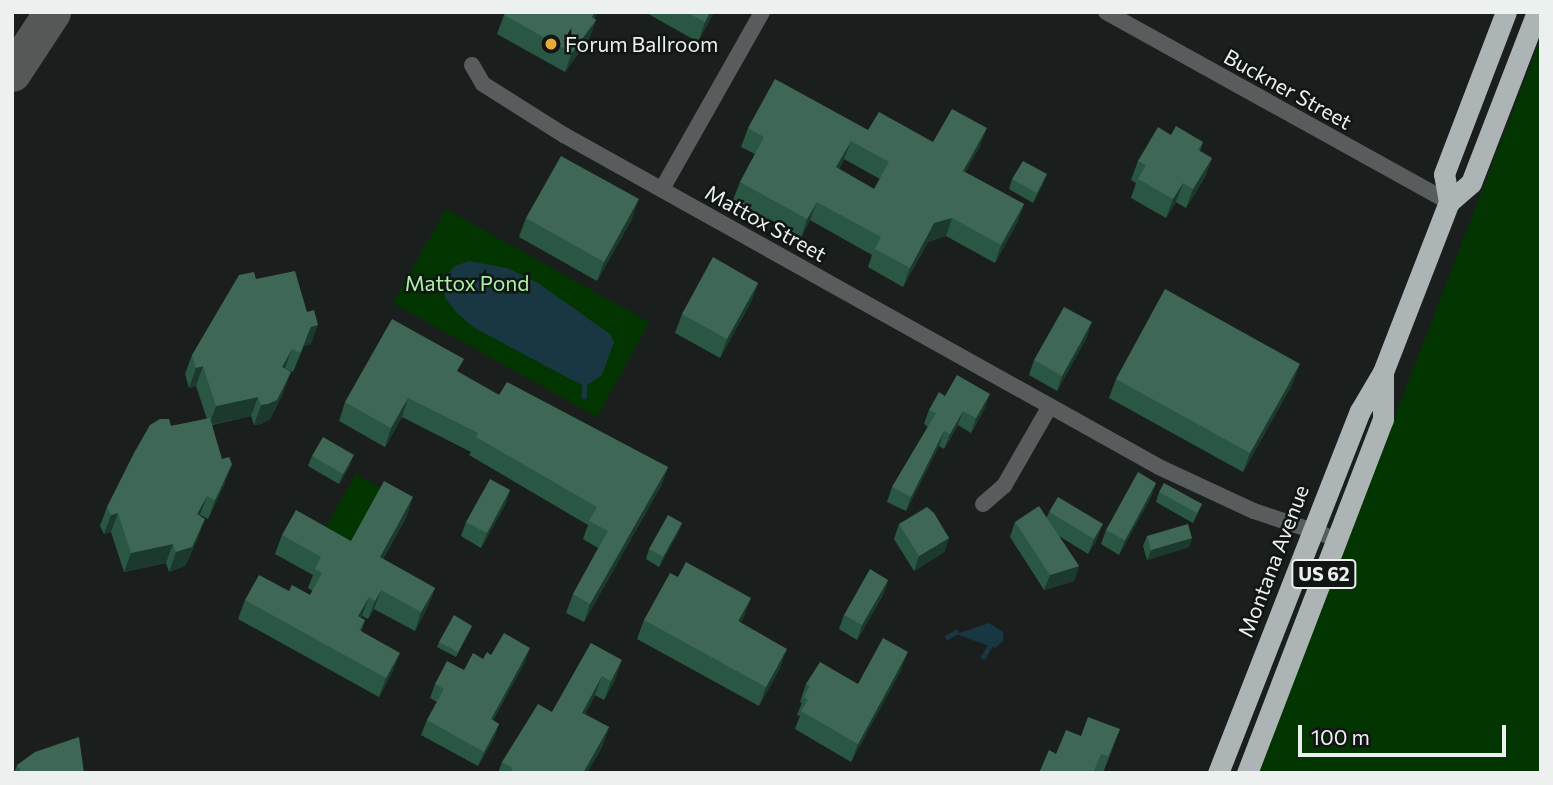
<!DOCTYPE html>
<style>
body{margin:0}
#map{position:relative;width:1553px;height:785px;overflow:hidden;background:#1a1f1e;font-family:Commissioner,sans-serif}
div>[style]{position:absolute}
[style*='--x']{left:calc(var(--x)*1px);top:calc(var(--y)*1px);width:calc(var(--w)*1px);rotate:calc(var(--a)*1deg)}
.green>*{inset:0;background:#033501}
.water>*{inset:0;background:#183742}
.stream>*{height:4.5px;margin:-2.25px;padding:0 2.25px;transform-origin:2.25px;border-radius:2.25px;background:#183742}
.taxiway>*{height:37px;margin:-18.5px;padding:0 18.5px;transform-origin:18.5px;border-radius:18.5px;background:#545958}
.street>*{height:16px;margin:-8px;padding:0 8px;transform-origin:8px;border-radius:8px;background:#595c5c}
.highway>*{height:21px;margin:-10.5px;padding:0 10.5px;transform-origin:10.5px;border-radius:10.5px;background:#acb4b5}
.wall>*{inset:0;background:#2a5744}
.shaded-wall>*{inset:0;background:#1b392d}
.building>*{inset:0;background:#3f6756}
.dots>*{width:19px;height:19px;translate:-50% -50%;box-sizing:border-box;border:4px solid #111615;border-radius:50%}
span{translate:-50% -50%;white-space:nowrap;text-align:center;line-height:1.15;-webkit-text-stroke:5px #111615;paint-order:stroke}
.shield-label span{padding:2px 5px;background:#111615;border:2px solid;border-radius:5px;-webkit-text-stroke-width:0}
.shield-label{font-size:19px;color:#ecf0ef;font-weight:700}
.poi-label{font-size:21px;color:#ecf0ef}
.left{translate:0 -50%;text-align:left}
.street-label{font-size:21px;color:#ecf0ef}
.park-label{font-size:21px;color:#a9f4a1}
.frame{position:absolute;inset:0;border:14px solid #ecf0ef;pointer-events:none}
.scale{position:absolute;left:1298px;top:725px;width:208px;height:32px;box-sizing:border-box;border:4px solid #ecf0ef;border-top:0;padding-left:9px;font-size:21px;line-height:24px;white-space:nowrap;color:#ecf0ef;-webkit-text-stroke:5px #111615;paint-order:stroke}
</style>
<div id="map">
<div class="green">
<div style="clip-path:polygon(1541px 38px,1541px 773px,1257px 773px)"></div>
<div style="clip-path:polygon(446px 209px,649px 322px,597px 417px,393px 303px)"></div>
<div style="clip-path:polygon(356px 474px,384px 490px,354px 543px,326px 527px)"></div>
</div>
<div class="water">
<div style="clip-path:polygon(469px 261px,507px 268px,538px 283px,610px 334px,614px 342px,602px 375px,586px 386px,570px 379px,473px 327px,456px 312px,445px 298px,445px 276px,455px 266px)"></div>
<div style="clip-path:polygon(989px 623px,1003px 632px,1003px 641px,995px 648px,956px 634px)"></div>
</div>
<div class="stream">
<div style="--x:584;--y:397;--w:12;--a:-90"></div>
<div style="--x:947;--y:637;--w:10;--a:-29"></div>
<div style="--x:983;--y:657;--w:12;--a:-59"></div>
</div>
<div class="taxiway">
<div style="--x:12;--y:73;--w:73;--a:-56.7"></div>
</div>
<div class="street">
<div style="--x:1106;--y:12;--w:392;--a:29"></div>
<div style="--x:472;--y:65;--w:22;--a:60"></div>
<div style="--x:483;--y:84;--w:96;--a:32.2"></div>
<div style="--x:564;--y:135;--w:681;--a:29.16"></div>
<div style="--x:1159;--y:467;--w:105;--a:24.9"></div>
<div style="--x:1254;--y:511;--w:75;--a:18.7"></div>
<div style="--x:662;--y:189;--w:203;--a:-60.5"></div>
<div style="--x:983;--y:504;--w:28;--a:-41"></div>
<div style="--x:1004;--y:486;--w:92;--a:-60.1"></div>
</div>
<div class="highway">
<div style="--x:1449;--y:202;--w:28;--a:-100"></div>
<div style="--x:1444;--y:174;--w:173;--a:-69.1"></div>
<div style="--x:1218;--y:773;--w:389;--a:-68.6"></div>
<div style="--x:1360;--y:411;--w:45;--a:-59.5"></div>
<div style="--x:1383;--y:372;--w:182;--a:-68.8"></div>
<div style="--x:1449;--y:202;--w:29;--a:-41"></div>
<div style="--x:1471;--y:183;--w:183;--a:-68.9"></div>
<div style="--x:1247;--y:773;--w:379;--a:-69"></div>
<div style="--x:1383;--y:419;--w:46;--a:-90"></div>
</div>
<div class="wall">
<div style="clip-path:polygon(645px 12px,714px 12px,698px 42px)"></div>
<div style="clip-path:polygon(504px 15px,595px 19px,596px 20px,589px 39px,565px 72px,497px 34px)"></div>
<div style="clip-path:polygon(evenodd,748px 128px,868px 130px,933px 142px,980px 146px,965px 172px,1024px 204px,1017px 223px,995px 263px,946px 236px,928px 242px,903px 287px,868px 267px,872px 255px,810px 220px,801px 238px,733px 200px,740px 182px,755px 154px,741px 147px,748px 128px,844px 159px,880px 179px,874px 189px,839px 169px,844px 159px)"></div>
<div style="clip-path:polygon(1171px 135px,1203px 142px,1200px 151px,1212px 158px,1205px 177px,1186px 208px,1176px 202px,1166px 218px,1131px 198px,1136px 183px,1131px 180px,1138px 161px)"></div>
<div style="clip-path:polygon(1012px 179px,1043px 184px,1033px 203px,1009px 189px)"></div>
<div style="clip-path:polygon(526px 218px,632px 219px,597px 281px,519px 237px)"></div>
<div style="clip-path:polygon(256px 279px,311px 344px,304px 346px,293px 372px,285px 369px,284px 391px,270px 419px,261px 424px,254px 425px,251px 416px,212px 425px,225px 483px,208px 519px,200px 515px,198px 538px,185px 566px,169px 572px,166px 563px,124px 572px,111px 532px,104px 534px,100px 526px,107px 507px,171px 426px,207px 419px,196px 386px,189px 388px,185px 374px,192px 355px)"></div>
<div style="clip-path:polygon(758px 283px,751px 302px,720px 358px,675px 333px,682px 314px)"></div>
<div style="clip-path:polygon(1087px 337px,1057px 391px,1029px 375px,1034px 360px)"></div>
<div style="clip-path:polygon(459px 373px,499px 395px,668px 467px,661px 486px,584px 622px,566px 613px,573px 594px,598px 548px,583px 539px,588px 525px,469px 455px,471px 452px,402px 417px,385px 447px,339px 421px,345px 402px)"></div>
<div style="clip-path:polygon(1116px 379px,1293px 383px,1243px 472px,1109px 398px)"></div>
<div style="clip-path:polygon(985px 408px,971px 433px,958px 425px,944px 449px,939px 446px,906px 511px,887px 502px,892px 487px,928px 427px,924px 424px,929px 410px)"></div>
<div style="clip-path:polygon(312px 456px,350px 465px,339px 484px,308px 466px)"></div>
<div style="clip-path:polygon(1156px 483px,1151px 497px,1119px 555px,1101px 544px,1106px 530px)"></div>
<div style="clip-path:polygon(510px 490px,505px 505px,481px 548px,461px 536px,466px 522px)"></div>
<div style="clip-path:polygon(1159px 492px,1202px 504px,1193px 523px,1156px 502px)"></div>
<div style="clip-path:polygon(1049px 512px,1097px 539px,1088px 554px,1059px 536px,1079px 566px,1074px 581px,1044px 590px,1010px 537px,1015px 522px,1047px 517px)"></div>
<div style="clip-path:polygon(407px 516px,383px 559px,435px 588px,428px 606px,415px 631px,374px 609px,368px 619px,362px 616px,360px 618px,365px 620px,361px 631px,393px 671px,379px 697px,238px 619px,245px 600px,289px 591px,310px 595px,313px 591px,308px 588px,313px 575px,275px 554px,282px 535px,351px 541px)"></div>
<div style="clip-path:polygon(682px 523px,678px 533px,659px 567px,646px 559px,649px 549px)"></div>
<div style="clip-path:polygon(899px 524px,949px 538px,944px 552px,914px 571px,894px 539px)"></div>
<div style="clip-path:polygon(1147px 536px,1192px 538px,1189px 547px,1147px 560px,1143px 546px)"></div>
<div style="clip-path:polygon(678px 577px,751px 598px,740px 623px,780px 668px,759px 706px,637px 639px,644px 620px)"></div>
<div style="clip-path:polygon(888px 580px,883px 595px,857px 640px,839px 629px,844px 615px)"></div>
<div style="clip-path:polygon(472px 626px,456px 657px,437px 647px,439px 642px)"></div>
<div style="clip-path:polygon(591px 643px,615px 680px,604px 700px,595px 695px,585px 714px,609px 727px,602px 747px,587px 773px,498px 773px,502px 762px,552px 712px)"></div>
<div style="clip-path:polygon(491px 655px,525px 662px,493px 720px,499px 724px,494px 738px,478px 766px,421px 735px,427px 720px,437px 702px,430px 698px,435px 684px,464px 670px)"></div>
<div style="clip-path:polygon(901px 670px,851px 762px,795px 729px,800px 716px,797px 715px,802px 703px,800px 702px,806px 684px,858px 684px)"></div>
<div style="clip-path:polygon(1120px 729px,1103px 773px,1039px 773px,1056px 754px,1081px 736px)"></div>
<div style="clip-path:polygon(17px 765px,84px 773px,14px 773px)"></div>
</div>
<div class="shaded-wall">
<div style="clip-path:polygon(595px 12px,598px 12px,588px 31px,596px 20px,589px 39px,565px 72px,572px 53px)"></div>
<div style="clip-path:polygon(710px 12px,714px 12px,698px 42px,705px 22px)"></div>
<div style="clip-path:polygon(987px 128px,980px 146px,956px 189px,963px 171px)"></div>
<div style="clip-path:polygon(851px 141px,844px 159px,829px 186px,836px 167px)"></div>
<div style="clip-path:polygon(1212px 158px,1205px 177px,1186px 208px,1193px 189px)"></div>
<div style="clip-path:polygon(1047px 174px,1043px 184px,1033px 203px,1037px 193px)"></div>
<div style="clip-path:polygon(1183px 183px,1176px 202px,1166px 218px,1173px 199px)"></div>
<div style="clip-path:polygon(639px 199px,632px 219px,597px 281px,604px 262px)"></div>
<div style="clip-path:polygon(817px 202px,810px 220px,801px 238px,807px 219px)"></div>
<div style="clip-path:polygon(1024px 204px,1017px 223px,995px 263px,1001px 245px)"></div>
<div style="clip-path:polygon(952px 218px,946px 236px,928px 242px,903px 287px,910px 268px,934px 223px)"></div>
<div style="clip-path:polygon(758px 283px,751px 302px,720px 358px,727px 339px)"></div>
<div style="clip-path:polygon(1092px 322px,1087px 337px,1057px 391px,1062px 376px)"></div>
<div style="clip-path:polygon(318px 325px,311px 344px,304px 346px,293px 372px,311px 327px)"></div>
<div style="clip-path:polygon(292px 349px,285px 368px,275px 386px,282px 367px)"></div>
<div style="clip-path:polygon(1300px 364px,1293px 383px,1243px 472px,1250px 453px)"></div>
<div style="clip-path:polygon(203px 366px,196px 386px,189px 388px,196px 368px)"></div>
<div style="clip-path:polygon(291px 372px,284px 391px,270px 419px,261px 424px,254px 425px,261px 405px)"></div>
<div style="clip-path:polygon(990px 394px,985px 408px,971px 433px,976px 418px)"></div>
<div style="clip-path:polygon(258px 397px,251px 416px,209px 425px,216px 406px)"></div>
<div style="clip-path:polygon(408px 398px,402px 417px,385px 447px,391px 428px)"></div>
<div style="clip-path:polygon(963px 411px,958px 425px,944px 449px,950px 434px)"></div>
<div style="clip-path:polygon(944px 431px,939px 446px,906px 511px,911px 497px)"></div>
<div style="clip-path:polygon(354px 455px,350px 465px,339px 484px,343px 474px)"></div>
<div style="clip-path:polygon(232px 464px,225px 483px,208px 519px,215px 500px)"></div>
<div style="clip-path:polygon(668px 467px,661px 486px,584px 622px,590px 604px)"></div>
<div style="clip-path:polygon(1156px 483px,1151px 497px,1119px 555px,1125px 540px)"></div>
<div style="clip-path:polygon(510px 490px,505px 505px,481px 548px,487px 533px)"></div>
<div style="clip-path:polygon(207px 496px,200px 515px,190px 533px,197px 514px)"></div>
<div style="clip-path:polygon(413px 497px,407px 516px,373px 576px,380px 557px)"></div>
<div style="clip-path:polygon(118px 513px,111px 532px,104px 534px,111px 515px)"></div>
<div style="clip-path:polygon(205px 519px,198px 538px,185px 566px,169px 572px,176px 552px)"></div>
<div style="clip-path:polygon(682px 523px,678px 533px,659px 567px,663px 557px)"></div>
<div style="clip-path:polygon(1103px 524px,1097px 539px,1088px 554px,1094px 539px)"></div>
<div style="clip-path:polygon(949px 538px,944px 552px,914px 571px,919px 556px)"></div>
<div style="clip-path:polygon(1192px 538px,1189px 547px,1147px 560px,1151px 550px)"></div>
<div style="clip-path:polygon(173px 544px,166px 563px,124px 572px,131px 553px)"></div>
<div style="clip-path:polygon(1079px 566px,1074px 581px,1044px 590px,1050px 575px)"></div>
<div style="clip-path:polygon(888px 580px,883px 595px,857px 640px,862px 625px)"></div>
<div style="clip-path:polygon(435px 588px,428px 606px,415px 631px,421px 612px)"></div>
<div style="clip-path:polygon(381px 590px,374px 609px,368px 619px,375px 601px)"></div>
<div style="clip-path:polygon(369px 597px,362px 616px,351px 635px,358px 616px)"></div>
<div style="clip-path:polygon(751px 598px,744px 617px,731px 640px,738px 621px)"></div>
<div style="clip-path:polygon(530px 648px,525px 662px,485px 733px,491px 719px)"></div>
<div style="clip-path:polygon(787px 649px,780px 668px,759px 706px,766px 687px)"></div>
<div style="clip-path:polygon(908px 652px,901px 670px,851px 762px,858px 744px)"></div>
<div style="clip-path:polygon(400px 653px,393px 671px,379px 697px,386px 678px)"></div>
<div style="clip-path:polygon(622px 660px,615px 680px,604px 700px,611px 681px)"></div>
<div style="clip-path:polygon(602px 676px,595px 695px,575px 732px,582px 713px)"></div>
<div style="clip-path:polygon(499px 724px,494px 738px,478px 766px,484px 752px)"></div>
<div style="clip-path:polygon(609px 727px,602px 747px,587px 773px,583px 773px)"></div>
</div>
<div class="building">
<div style="clip-path:polygon(506px 12px,595px 12px,592px 17px,596px 20px,572px 53px,504px 15px)"></div>
<div style="clip-path:polygon(686px 12px,710px 12px,705px 22px)"></div>
<div style="clip-path:polygon(evenodd,775px 79px,868px 130px,879px 112px,933px 142px,952px 109px,987px 128px,963px 171px,1024px 204px,1001px 245px,952px 218px,934px 223px,910px 268px,875px 249px,881px 237px,817px 202px,807px 219px,740px 182px,764px 137px,748px 128px,775px 79px,851px 141px,889px 162px,874px 189px,836px 167px,851px 141px)"></div>
<div style="clip-path:polygon(1176px 126px,1203px 142px,1198px 150px,1212px 158px,1193px 189px,1183px 183px,1173px 199px,1138px 179px,1146px 165px,1138px 161px,1158px 127px,1171px 135px)"></div>
<div style="clip-path:polygon(561px 156px,639px 199px,604px 262px,526px 218px)"></div>
<div style="clip-path:polygon(1023px 161px,1047px 174px,1037px 193px,1012px 179px)"></div>
<div style="clip-path:polygon(713px 257px,758px 283px,727px 339px,682px 314px)"></div>
<div style="clip-path:polygon(295px 271px,307px 312px,314px 310px,318px 325px,311px 327px,300px 353px,292px 349px,282px 367px,291px 372px,277px 400px,268px 404px,261px 405px,258px 397px,216px 406px,203px 366px,196px 368px,192px 355px,239px 275px,254px 272px,256px 279px)"></div>
<div style="clip-path:polygon(1165px 289px,1300px 364px,1250px 453px,1116px 379px)"></div>
<div style="clip-path:polygon(1064px 307px,1092px 322px,1062px 376px,1034px 360px)"></div>
<div style="clip-path:polygon(392px 319px,464px 359px,457px 371px,499px 395px,507px 382px,668px 467px,590px 604px,573px 594px,608px 531px,589px 521px,597px 507px,476px 437px,478px 433px,408px 398px,391px 428px,345px 402px)"></div>
<div style="clip-path:polygon(957px 375px,990px 394px,976px 418px,963px 411px,950px 434px,944px 431px,911px 497px,892px 487px,936px 413px,929px 410px,939px 392px,945px 396px)"></div>
<div style="clip-path:polygon(210px 418px,222px 459px,229px 457px,232px 464px,215px 500px,207px 496px,197px 514px,205px 519px,192px 547px,176px 552px,173px 544px,131px 553px,118px 513px,111px 515px,107px 507px,134px 453px,150px 425px,160px 419px,169px 419px,171px 426px)"></div>
<div style="clip-path:polygon(323px 437px,354px 455px,343px 474px,312px 456px)"></div>
<div style="clip-path:polygon(1138px 472px,1156px 483px,1125px 540px,1106px 530px)"></div>
<div style="clip-path:polygon(490px 479px,510px 490px,487px 533px,466px 522px)"></div>
<div style="clip-path:polygon(384px 481px,413px 497px,380px 557px,435px 588px,421px 612px,381px 590px,375px 601px,369px 597px,358px 616px,365px 620px,359px 630px,400px 653px,386px 678px,245px 600px,259px 575px,289px 591px,292px 585px,310px 595px,322px 573px,315px 569px,321px 557px,282px 535px,296px 510px,351px 541px)"></div>
<div style="clip-path:polygon(1164px 483px,1202px 504px,1197px 513px,1159px 492px)"></div>
<div style="clip-path:polygon(1058px 497px,1103px 524px,1094px 539px,1049px 512px)"></div>
<div style="clip-path:polygon(1039px 506px,1079px 566px,1050px 575px,1015px 522px)"></div>
<div style="clip-path:polygon(927px 507px,934px 513px,949px 538px,919px 556px,899px 524px)"></div>
<div style="clip-path:polygon(668px 515px,682px 523px,663px 557px,649px 549px)"></div>
<div style="clip-path:polygon(1188px 524px,1192px 538px,1151px 550px,1147px 536px)"></div>
<div style="clip-path:polygon(686px 562px,751px 598px,738px 621px,787px 649px,766px 687px,644px 620px,670px 573px,678px 577px)"></div>
<div style="clip-path:polygon(870px 569px,888px 580px,862px 625px,844px 615px)"></div>
<div style="clip-path:polygon(454px 615px,472px 626px,458px 652px,439px 642px)"></div>
<div style="clip-path:polygon(504px 633px,530px 648px,491px 719px,499px 724px,484px 752px,427px 720px,444px 689px,435px 684px,447px 661px,464px 670px,473px 653px,483px 659px,487px 652px,491px 655px)"></div>
<div style="clip-path:polygon(883px 638px,908px 652px,858px 744px,801px 711px,808px 700px,804px 697px,810px 686px,806px 684px,820px 662px,858px 684px)"></div>
<div style="clip-path:polygon(591px 643px,622px 660px,611px 681px,602px 676px,582px 713px,609px 727px,583px 773px,510px 773px,513px 768px,502px 762px,538px 704px,552px 712px)"></div>
<div style="clip-path:polygon(1088px 717px,1120px 729px,1108px 756px,1101px 754px,1093px 773px,1039px 773px,1049px 750px,1056px 754px,1066px 730px,1081px 736px)"></div>
<div style="clip-path:polygon(79px 737px,84px 773px,22px 773px,17px 765px,35px 752px)"></div>
</div>
<div class="dots">
<div style="left:551px;top:44px;background:#e7ac37"></div>
</div>
<div class="shield-label">
<span style="left:1324px;top:574px">US 62</span>
</div>
<div class="poi-label">
<span class="left" style="left:565px;top:44px">Forum Ballroom</span>
</div>
<div class="street-label">
<span style="left:1288px;top:89px;rotate:29deg">Buckner Street</span>
<span style="left:766px;top:223px;rotate:29deg">Mattox Street</span>
<span style="left:1273px;top:561px;rotate:-69deg">Montana Avenue</span>
</div>
<div class="park-label">
<span style="left:467px;top:283px">Mattox Pond</span>
</div>
<div class="frame"></div>
<div class="scale">100 m</div>
</div>
